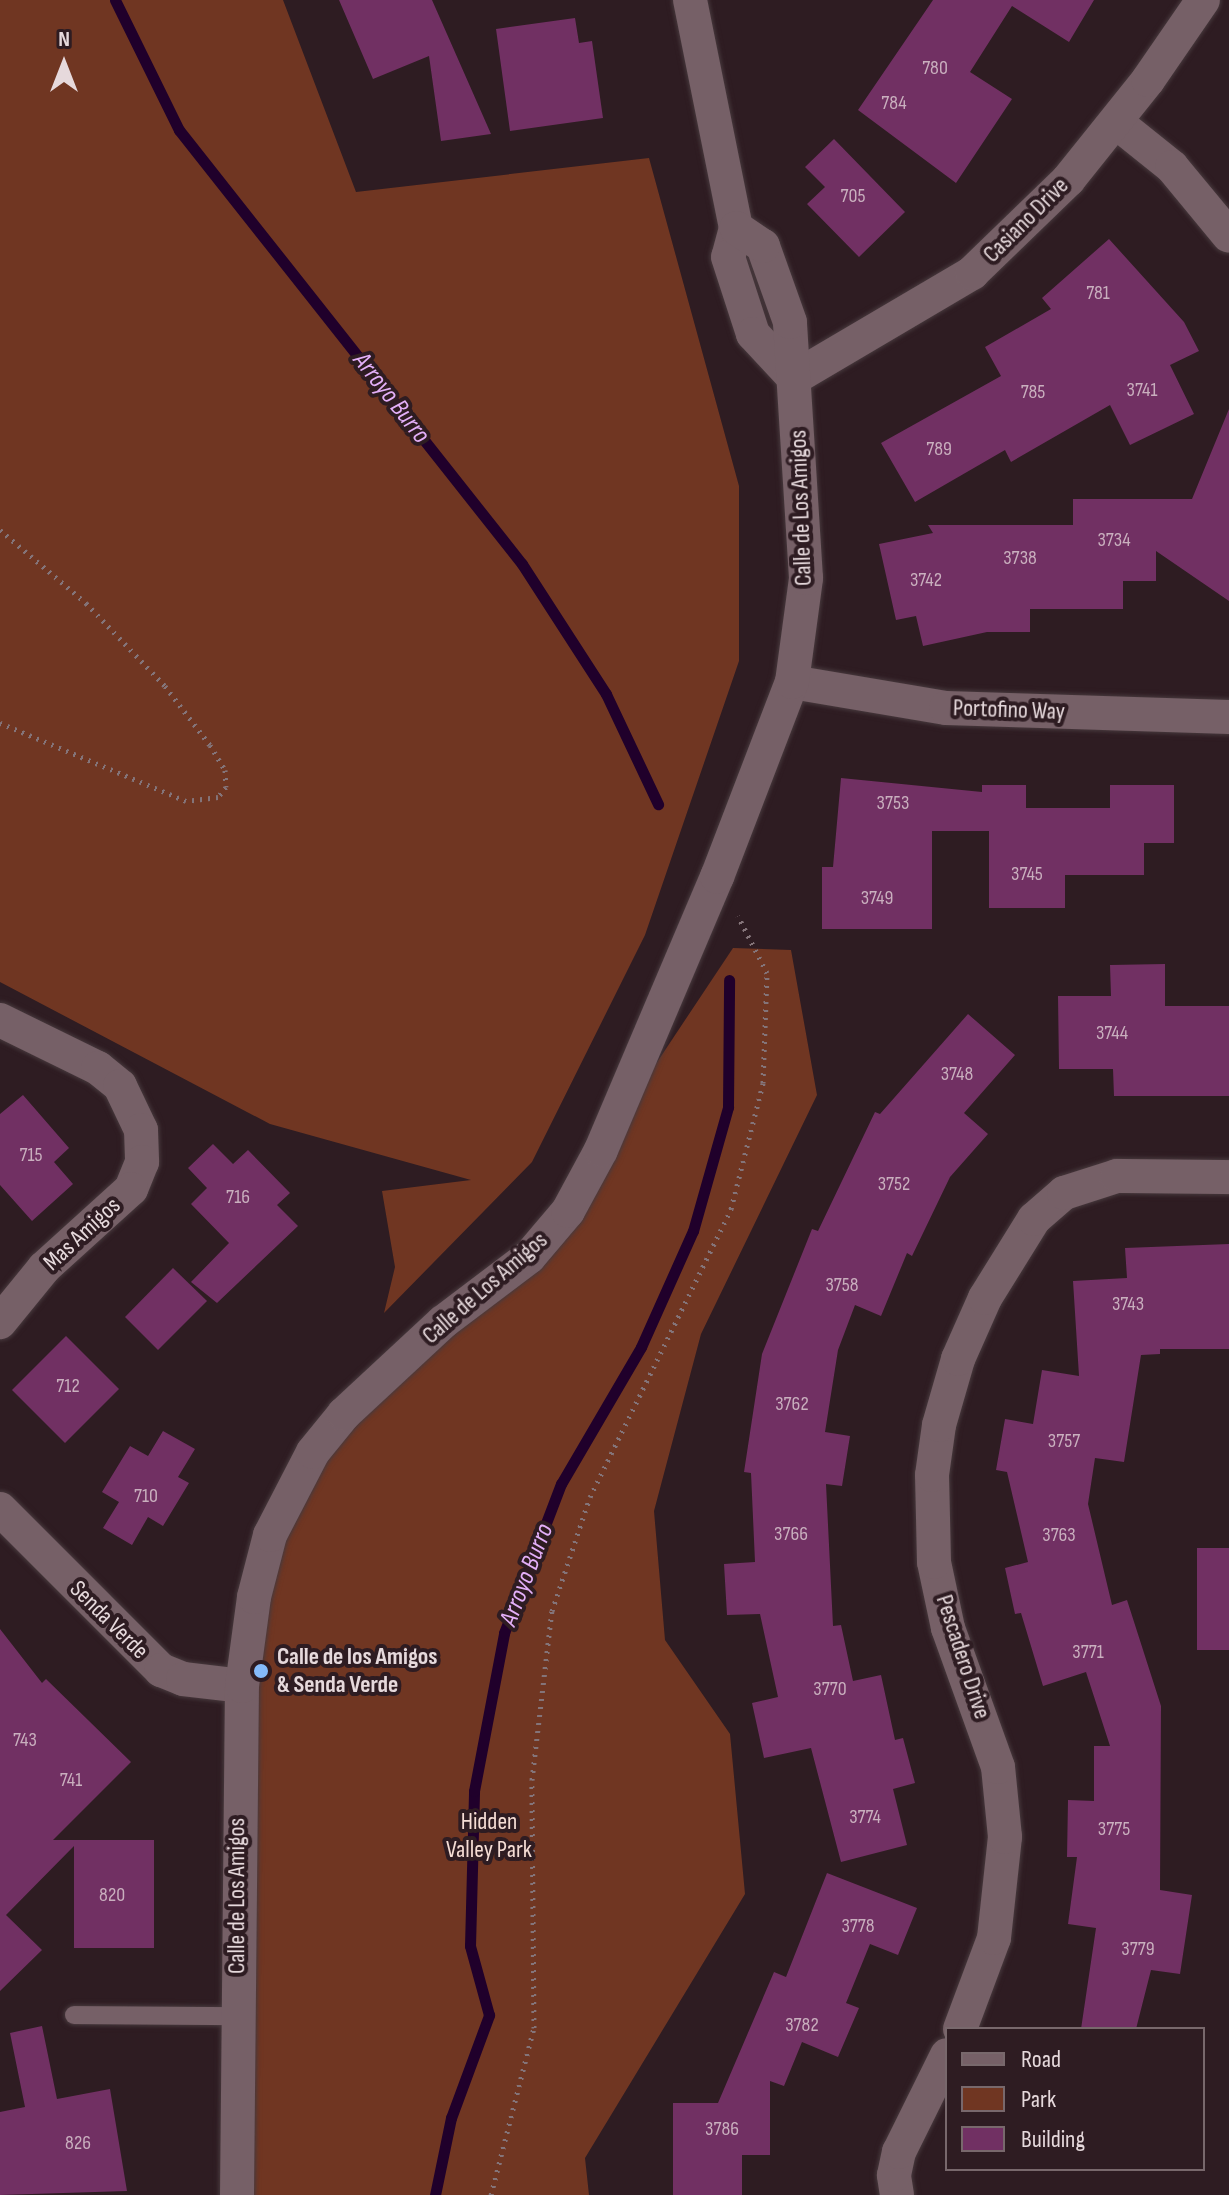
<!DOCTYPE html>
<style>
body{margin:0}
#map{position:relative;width:1229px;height:2195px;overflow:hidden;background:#2e1c22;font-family:"Sofia Sans Condensed",sans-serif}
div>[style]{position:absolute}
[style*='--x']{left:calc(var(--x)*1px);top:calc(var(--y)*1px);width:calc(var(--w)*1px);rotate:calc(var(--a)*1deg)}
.green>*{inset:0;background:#703622}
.stream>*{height:11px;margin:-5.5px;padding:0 5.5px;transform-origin:5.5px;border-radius:5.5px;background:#20002b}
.building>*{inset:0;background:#713063}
.path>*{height:5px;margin-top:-2.5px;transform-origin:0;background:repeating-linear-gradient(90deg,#847479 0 2px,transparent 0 8px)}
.roads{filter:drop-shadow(0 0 2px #47393d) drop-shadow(0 0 2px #47393d)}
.service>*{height:18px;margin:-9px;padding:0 9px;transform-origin:9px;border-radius:9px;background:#766067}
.minor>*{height:34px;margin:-17px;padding:0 17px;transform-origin:17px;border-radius:17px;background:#766067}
.dots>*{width:22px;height:22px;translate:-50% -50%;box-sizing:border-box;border:4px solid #2e1c22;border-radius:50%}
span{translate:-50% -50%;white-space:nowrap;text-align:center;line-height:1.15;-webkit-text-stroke:8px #2e1c22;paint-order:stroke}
.number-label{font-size:20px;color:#c9afbe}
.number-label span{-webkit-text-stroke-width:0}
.street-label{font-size:24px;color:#e6d9dc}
.poi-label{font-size:24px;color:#e6d9dc;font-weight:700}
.left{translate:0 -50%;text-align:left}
.park-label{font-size:24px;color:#f5ddd5}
.water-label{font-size:26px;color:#e3aff8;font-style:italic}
.legend{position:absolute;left:945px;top:2027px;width:260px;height:144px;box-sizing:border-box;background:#2e1c22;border:2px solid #78686c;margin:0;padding:10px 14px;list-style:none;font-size:24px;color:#e6d9dc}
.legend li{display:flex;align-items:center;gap:16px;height:40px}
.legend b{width:40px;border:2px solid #78686c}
.north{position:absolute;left:24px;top:24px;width:80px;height:80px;-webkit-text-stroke:6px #2e1c22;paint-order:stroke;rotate:0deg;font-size:22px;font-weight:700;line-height:32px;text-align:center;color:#e6d9dc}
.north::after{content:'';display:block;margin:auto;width:28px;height:36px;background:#e6d9dc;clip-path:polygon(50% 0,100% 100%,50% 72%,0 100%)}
</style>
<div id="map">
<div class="green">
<div style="clip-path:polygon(0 0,283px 0,356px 192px,649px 158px,739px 486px,739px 661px,645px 935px,532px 1162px,384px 1313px,395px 1267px,382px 1191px,471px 1180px,270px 1124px,0 982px)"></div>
<div style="clip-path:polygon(733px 948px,791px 950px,817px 1095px,701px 1334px,654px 1511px,665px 1640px,730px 1734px,745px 1894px,585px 2158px,589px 2195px,237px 2195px,242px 1686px,313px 1452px,528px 1256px)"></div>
</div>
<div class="stream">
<div style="--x:115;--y:0;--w:145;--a:63.8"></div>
<div style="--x:179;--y:130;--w:553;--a:51.68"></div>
<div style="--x:522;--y:564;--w:155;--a:57.1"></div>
<div style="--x:606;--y:694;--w:122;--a:64.7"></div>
<div style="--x:435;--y:2195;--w:79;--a:-78.3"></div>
<div style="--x:451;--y:2118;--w:110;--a:-69.7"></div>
<div style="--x:489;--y:2015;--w:72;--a:-105.4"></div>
<div style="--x:470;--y:1946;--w:155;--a:-88.5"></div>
<div style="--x:474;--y:1791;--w:161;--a:-79.2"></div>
<div style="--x:504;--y:1633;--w:160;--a:-69.1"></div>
<div style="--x:561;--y:1484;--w:159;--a:-59.7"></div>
<div style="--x:641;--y:1347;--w:127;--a:-65.9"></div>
<div style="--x:693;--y:1231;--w:129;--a:-74.2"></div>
<div style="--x:728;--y:1107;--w:127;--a:-89.5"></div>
</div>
<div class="building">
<div style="clip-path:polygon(339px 0,432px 0,491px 134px,441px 141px,429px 56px,373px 79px)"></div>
<div style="clip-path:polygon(933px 0,1094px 0,1069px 42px,1012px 6px,970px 72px,1012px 99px,956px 183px,858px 110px)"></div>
<div style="clip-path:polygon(575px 18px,579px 43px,592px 41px,603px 118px,510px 131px,496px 29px)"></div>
<div style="clip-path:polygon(834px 139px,905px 212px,859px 257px,807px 204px,825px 187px,805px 167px)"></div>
<div style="clip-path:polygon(1109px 239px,1184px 322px,1199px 351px,1170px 365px,1194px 414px,1130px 445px,1110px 405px,1011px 462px,1005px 450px,915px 502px,881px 443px,1001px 376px,985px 347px,1051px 309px,1042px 298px)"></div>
<div style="clip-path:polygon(1229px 409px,1229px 601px,1156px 551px,1156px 581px,1123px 581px,1123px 609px,1030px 609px,1030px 632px,987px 632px,923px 646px,916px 616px,896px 620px,879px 544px,933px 533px,928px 525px,1073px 525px,1073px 499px,1192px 499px)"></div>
<div style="clip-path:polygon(841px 778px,982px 792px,982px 785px,1026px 785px,1026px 808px,1110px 808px,1110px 785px,1174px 785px,1174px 843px,1144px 843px,1144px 875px,1065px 875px,1065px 908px,989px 908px,989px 831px,932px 831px,932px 929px,822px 929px,822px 867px,833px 867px)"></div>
<div style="clip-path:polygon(1165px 964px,1165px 1006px,1229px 1006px,1229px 1096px,1114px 1096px,1113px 1069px,1059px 1069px,1058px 996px,1111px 996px,1110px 965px)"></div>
<div style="clip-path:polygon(968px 1014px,1015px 1055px,964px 1113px,988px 1134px,950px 1177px,912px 1256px,907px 1253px,881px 1316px,855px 1305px,838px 1350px,825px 1432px,850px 1436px,842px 1486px,826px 1484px,833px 1626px,841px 1625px,853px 1681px,881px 1675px,895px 1740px,903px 1738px,915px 1783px,893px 1789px,907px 1845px,841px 1862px,811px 1748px,764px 1758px,752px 1703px,778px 1697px,760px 1614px,727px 1615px,724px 1564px,755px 1562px,751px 1473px,744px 1472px,762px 1354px,812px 1229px,818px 1231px,875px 1112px,880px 1114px)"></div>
<div style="clip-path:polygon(23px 1095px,69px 1148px,54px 1162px,73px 1184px,32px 1221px,0 1185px,0 1114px)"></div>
<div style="clip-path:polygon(213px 1144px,233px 1164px,248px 1150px,290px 1193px,277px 1205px,298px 1226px,217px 1303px,191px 1282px,229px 1243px,191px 1204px,207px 1188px,188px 1168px)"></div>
<div style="clip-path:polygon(1229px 1244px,1229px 1349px,1160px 1349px,1160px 1354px,1141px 1355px,1124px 1462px,1095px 1458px,1088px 1504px,1112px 1605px,1127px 1600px,1161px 1706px,1160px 1890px,1192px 1895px,1180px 1974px,1151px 1970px,1136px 2029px,1081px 2029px,1096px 1928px,1068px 1924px,1077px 1857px,1067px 1857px,1068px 1800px,1094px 1801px,1094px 1746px,1110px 1746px,1086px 1672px,1043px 1686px,1021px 1613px,1015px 1614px,1005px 1568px,1028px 1562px,1007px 1472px,996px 1470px,1005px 1419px,1033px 1424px,1042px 1370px,1079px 1376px,1073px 1281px,1127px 1278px,1125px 1248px)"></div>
<div style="clip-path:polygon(173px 1268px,207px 1301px,158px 1350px,125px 1317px)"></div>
<div style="clip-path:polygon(66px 1336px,119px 1389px,65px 1443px,12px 1390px)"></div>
<div style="clip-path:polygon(163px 1431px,195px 1449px,178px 1477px,189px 1483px,163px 1526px,148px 1517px,132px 1545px,103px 1528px,119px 1502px,102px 1492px,130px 1446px,148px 1456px)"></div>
<div style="clip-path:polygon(1197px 1548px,1229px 1548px,1229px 1650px,1197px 1650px)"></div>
<div style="clip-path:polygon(0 1629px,42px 1683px,46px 1679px,131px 1762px,53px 1840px,154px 1840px,154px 1948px,74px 1948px,74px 1846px,6px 1915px,42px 1950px,0 1991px)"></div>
<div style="clip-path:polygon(827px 1873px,917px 1908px,898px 1955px,870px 1944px,846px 2003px,859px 2008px,838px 2057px,802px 2042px,784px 2086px,770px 2081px,770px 2155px,742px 2155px,742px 2195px,673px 2195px,673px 2103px,718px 2103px,774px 1972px,786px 1977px)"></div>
<div style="clip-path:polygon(42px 2026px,57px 2099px,110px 2089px,127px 2191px,0 2195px,0 2112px,25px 2107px,10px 2033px)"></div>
</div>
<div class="path">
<div style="--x:0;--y:530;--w:113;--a:40.3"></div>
<div style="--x:86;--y:603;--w:115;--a:46.4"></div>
<div style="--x:165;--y:686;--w:74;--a:52.7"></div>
<div style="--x:210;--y:745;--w:29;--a:59"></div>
<div style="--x:225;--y:770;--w:17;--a:87"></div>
<div style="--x:226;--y:787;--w:13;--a:129"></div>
<div style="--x:218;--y:797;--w:32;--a:173"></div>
<div style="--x:186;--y:801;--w:202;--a:-157.2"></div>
<div style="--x:491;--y:2195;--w:172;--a:-75.6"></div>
<div style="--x:534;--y:2028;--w:248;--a:-90.5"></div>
<div style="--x:532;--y:1780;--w:170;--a:-83.3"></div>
<div style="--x:552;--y:1611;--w:120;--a:-71.6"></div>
<div style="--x:590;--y:1497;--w:321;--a:-63.9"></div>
<div style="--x:731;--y:1209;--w:130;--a:-75.7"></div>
<div style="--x:763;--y:1083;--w:110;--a:-87.9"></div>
<div style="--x:767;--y:973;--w:64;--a:-117"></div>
</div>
<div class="roads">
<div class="service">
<div style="--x:74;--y:2015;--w:163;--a:0.4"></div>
</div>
<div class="minor">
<div style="--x:690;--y:0;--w:233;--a:78.6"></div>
<div style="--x:736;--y:228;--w:30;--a:105"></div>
<div style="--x:728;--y:257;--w:81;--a:72"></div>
<div style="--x:753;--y:334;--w:60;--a:47"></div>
<div style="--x:1116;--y:122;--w:72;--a:38.8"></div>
<div style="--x:1172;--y:167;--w:89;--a:50.4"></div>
<div style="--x:794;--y:378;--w:207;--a:-30.5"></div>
<div style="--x:972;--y:273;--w:134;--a:-44.1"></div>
<div style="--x:1068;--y:180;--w:128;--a:-51.3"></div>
<div style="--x:1148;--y:80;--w:97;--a:-55.5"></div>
<div style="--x:792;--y:682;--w:156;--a:9.6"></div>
<div style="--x:946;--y:708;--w:283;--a:1.8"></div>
<div style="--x:0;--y:1020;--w:109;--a:26.1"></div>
<div style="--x:98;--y:1068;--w:28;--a:39"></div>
<div style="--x:120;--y:1086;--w:49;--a:64.5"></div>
<div style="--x:141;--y:1130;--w:32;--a:88"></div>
<div style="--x:142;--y:1162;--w:29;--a:112"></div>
<div style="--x:131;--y:1189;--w:118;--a:137.8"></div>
<div style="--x:44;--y:1268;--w:70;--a:129.2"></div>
<div style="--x:0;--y:1509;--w:228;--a:45"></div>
<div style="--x:161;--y:1670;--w:24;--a:22"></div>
<div style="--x:183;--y:1679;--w:59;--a:6.8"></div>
<div style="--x:960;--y:2029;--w:97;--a:-69.5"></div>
<div style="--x:994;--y:1938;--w:102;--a:-83.8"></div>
<div style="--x:1005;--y:1837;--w:70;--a:-95.7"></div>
<div style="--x:998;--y:1767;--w:148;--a:-109.8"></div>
<div style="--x:948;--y:1628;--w:67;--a:-102"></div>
<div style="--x:934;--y:1562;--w:87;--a:-91.3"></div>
<div style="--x:932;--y:1475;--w:50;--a:-82"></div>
<div style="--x:939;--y:1425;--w:69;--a:-73.9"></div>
<div style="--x:958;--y:1359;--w:67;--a:-66.1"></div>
<div style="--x:985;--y:1298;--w:93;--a:-58.2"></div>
<div style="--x:1034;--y:1219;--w:40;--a:-41"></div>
<div style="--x:1064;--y:1193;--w:56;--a:-17.8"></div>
<div style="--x:1117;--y:1176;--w:112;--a:0.5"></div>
<div style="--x:237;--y:2195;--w:509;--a:-89.44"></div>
<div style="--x:242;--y:1686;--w:90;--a:-82.3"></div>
<div style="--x:254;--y:1597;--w:64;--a:-75.5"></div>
<div style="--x:270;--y:1535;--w:93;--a:-62.6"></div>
<div style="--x:313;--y:1452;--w:49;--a:-50.8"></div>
<div style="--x:344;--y:1414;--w:135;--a:-42.9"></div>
<div style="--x:443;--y:1322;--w:108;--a:-37.1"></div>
<div style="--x:529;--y:1257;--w:60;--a:-49.7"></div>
<div style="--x:568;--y:1211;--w:69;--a:-61.6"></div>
<div style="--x:601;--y:1150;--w:297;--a:-67"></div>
<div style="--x:717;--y:877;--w:209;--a:-69"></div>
<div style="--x:792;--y:682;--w:105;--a:-82.3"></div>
<div style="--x:806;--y:578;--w:256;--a:-93.6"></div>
<div style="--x:790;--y:322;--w:81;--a:-109.6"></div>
<div style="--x:763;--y:246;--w:32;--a:-146"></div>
<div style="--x:897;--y:2195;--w:20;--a:-99"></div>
<div style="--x:894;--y:2175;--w:24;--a:-78"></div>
<div style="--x:899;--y:2152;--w:108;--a:-63.7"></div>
</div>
</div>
<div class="dots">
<div style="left:261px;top:1671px;background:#85bbfb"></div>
</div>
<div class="number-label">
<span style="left:935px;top:68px">780</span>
<span style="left:894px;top:103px">784</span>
<span style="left:853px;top:196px">705</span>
<span style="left:1098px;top:293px">781</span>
<span style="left:1142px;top:390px">3741</span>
<span style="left:1033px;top:392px">785</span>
<span style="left:939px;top:449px">789</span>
<span style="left:1114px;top:540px">3734</span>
<span style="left:1020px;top:558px">3738</span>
<span style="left:926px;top:580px">3742</span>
<span style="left:893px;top:803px">3753</span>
<span style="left:1027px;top:874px">3745</span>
<span style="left:877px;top:898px">3749</span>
<span style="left:1112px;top:1033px">3744</span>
<span style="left:957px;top:1074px">3748</span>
<span style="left:31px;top:1155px">715</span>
<span style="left:894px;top:1184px">3752</span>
<span style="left:238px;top:1197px">716</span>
<span style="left:842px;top:1285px">3758</span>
<span style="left:1128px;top:1304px">3743</span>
<span style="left:68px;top:1386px">712</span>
<span style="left:792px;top:1404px">3762</span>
<span style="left:1064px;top:1441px">3757</span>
<span style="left:146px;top:1496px">710</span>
<span style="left:791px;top:1534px">3766</span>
<span style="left:1059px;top:1535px">3763</span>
<span style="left:1088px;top:1652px">3771</span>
<span style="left:830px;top:1689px">3770</span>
<span style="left:25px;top:1740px">743</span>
<span style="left:71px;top:1780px">741</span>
<span style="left:865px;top:1817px">3774</span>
<span style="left:1114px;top:1829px">3775</span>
<span style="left:112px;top:1895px">820</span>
<span style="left:858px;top:1926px">3778</span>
<span style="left:1138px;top:1949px">3779</span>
<span style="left:802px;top:2025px">3782</span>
<span style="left:722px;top:2129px">3786</span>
<span style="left:78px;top:2143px">826</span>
</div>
<div class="street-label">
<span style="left:1026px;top:220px;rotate:-45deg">Casiano Drive</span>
<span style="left:801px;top:508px;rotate:-92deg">Calle de Los Amigos</span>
<span style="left:1009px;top:710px;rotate:2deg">Portofino Way</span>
<span style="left:82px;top:1234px;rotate:-43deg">Mas Amigos</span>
<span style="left:485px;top:1288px;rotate:-41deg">Calle de Los Amigos</span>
<span style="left:109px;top:1620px;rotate:45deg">Senda Verde</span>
<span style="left:963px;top:1657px;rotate:72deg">Pescadero Drive</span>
<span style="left:237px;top:1896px;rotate:-90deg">Calle de Los Amigos</span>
</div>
<div class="poi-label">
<span class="left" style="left:277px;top:1671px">Calle de los Amigos<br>&amp; Senda Verde</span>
</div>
<div class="park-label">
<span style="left:489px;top:1836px">Hidden<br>Valley Park</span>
</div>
<div class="water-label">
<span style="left:391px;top:398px;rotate:52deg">Arroyo Burro</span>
<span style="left:527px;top:1575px;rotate:-69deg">Arroyo Burro</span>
</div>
<ul class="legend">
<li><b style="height:10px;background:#766067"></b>Road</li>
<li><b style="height:22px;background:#703622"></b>Park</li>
<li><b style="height:22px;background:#713063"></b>Building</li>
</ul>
<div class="north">N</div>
</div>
